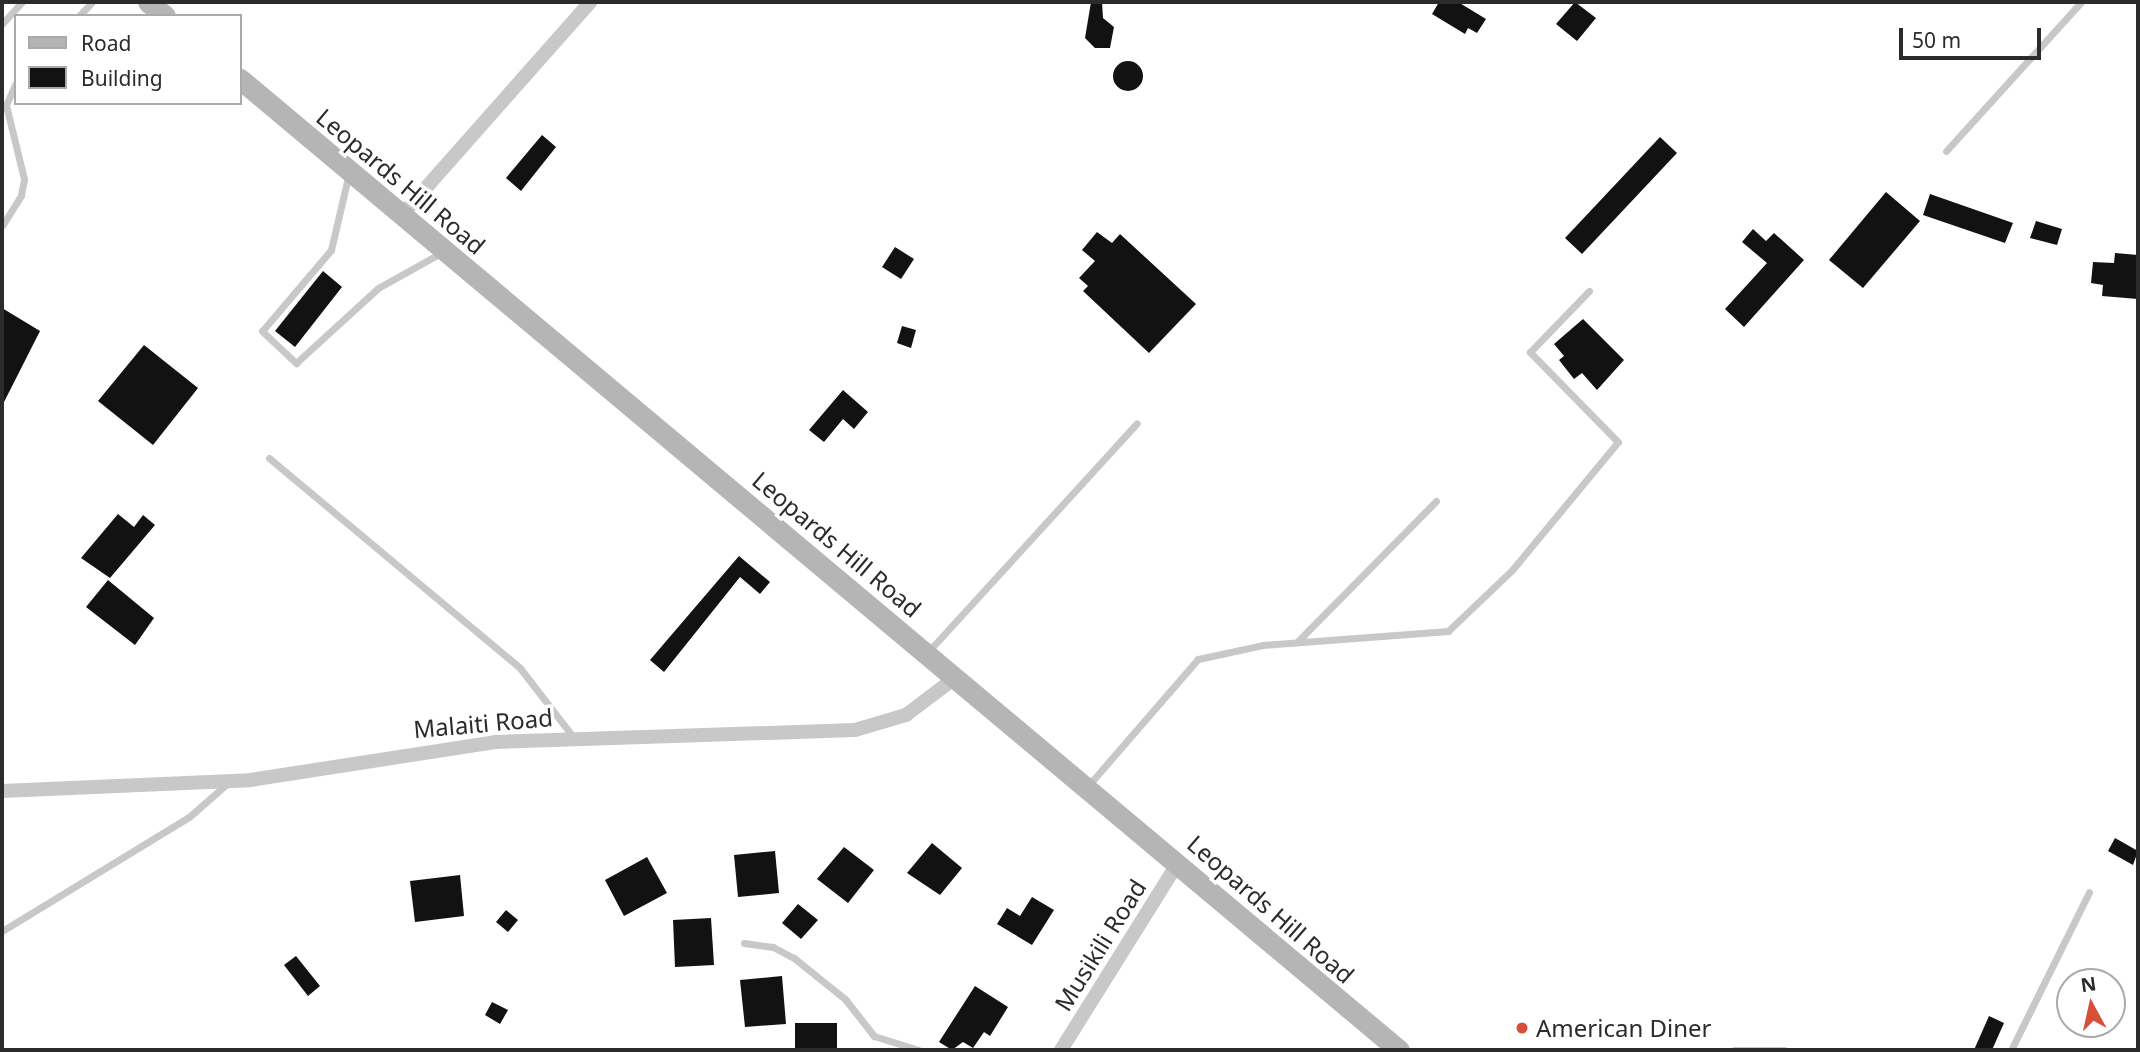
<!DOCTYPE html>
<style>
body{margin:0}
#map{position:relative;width:2140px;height:1052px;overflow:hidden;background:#fff;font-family:"Noto Sans",sans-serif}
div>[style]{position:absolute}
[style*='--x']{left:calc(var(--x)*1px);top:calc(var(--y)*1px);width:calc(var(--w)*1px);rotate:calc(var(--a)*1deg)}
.building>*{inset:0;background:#121212}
.round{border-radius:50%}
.service>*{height:7px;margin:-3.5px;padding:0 3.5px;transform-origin:3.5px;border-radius:3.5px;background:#c8c8c8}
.minor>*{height:14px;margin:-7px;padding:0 7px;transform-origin:7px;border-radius:7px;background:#c8c8c8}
.secondary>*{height:21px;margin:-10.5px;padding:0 10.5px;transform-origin:10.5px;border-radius:10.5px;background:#b5b5b5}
.dots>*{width:19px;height:19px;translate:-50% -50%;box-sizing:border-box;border:4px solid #fff;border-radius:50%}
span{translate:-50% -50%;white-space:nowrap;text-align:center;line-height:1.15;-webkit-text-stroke:7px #fff;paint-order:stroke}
.street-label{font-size:24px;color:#2b2b2b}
.poi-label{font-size:24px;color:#2b2b2b}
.left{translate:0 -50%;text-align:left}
.frame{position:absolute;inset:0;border:4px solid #2b2b2b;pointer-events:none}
.legend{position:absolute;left:14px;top:14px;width:228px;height:91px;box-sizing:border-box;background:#fff;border:2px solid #aaa;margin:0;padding:9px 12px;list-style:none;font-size:21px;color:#2b2b2b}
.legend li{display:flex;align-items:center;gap:14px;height:35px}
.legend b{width:35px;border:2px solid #aaa}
.north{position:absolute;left:2056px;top:968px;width:70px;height:70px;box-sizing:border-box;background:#fff;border:2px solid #aaa;border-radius:50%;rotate:352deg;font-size:19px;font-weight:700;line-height:28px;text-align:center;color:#2b2b2b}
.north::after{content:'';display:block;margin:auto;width:24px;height:32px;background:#d74f39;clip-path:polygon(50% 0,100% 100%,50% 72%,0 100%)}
.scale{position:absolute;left:1899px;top:28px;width:142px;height:32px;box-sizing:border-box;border:4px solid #2b2b2b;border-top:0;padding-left:9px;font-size:21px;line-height:24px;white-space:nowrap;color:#2b2b2b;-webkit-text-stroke:5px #fff;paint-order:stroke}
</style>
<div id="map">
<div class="building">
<div style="clip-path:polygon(1091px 2px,1102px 2px,1103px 18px,1114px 27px,1110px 48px,1095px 48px,1085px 38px)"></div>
<div style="clip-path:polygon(1439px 2px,1458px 2px,1486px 19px,1477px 33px,1468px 28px,1465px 34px,1432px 14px)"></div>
<div style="clip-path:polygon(1575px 2px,1596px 18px,1577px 41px,1556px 24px)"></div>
<div class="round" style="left:1113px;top:61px;width:30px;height:30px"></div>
<div style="clip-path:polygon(542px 135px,556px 147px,521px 191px,506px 178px)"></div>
<div style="clip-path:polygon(1660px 137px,1677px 153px,1582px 254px,1565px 238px)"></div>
<div style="clip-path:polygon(1886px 192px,1920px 221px,1863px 288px,1829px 260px)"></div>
<div style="clip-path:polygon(1930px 194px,2013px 223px,2005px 243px,1923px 215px)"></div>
<div style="clip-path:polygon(2036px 221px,2062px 229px,2057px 245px,2030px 238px)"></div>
<div style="clip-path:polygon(1753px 229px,1766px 241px,1774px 233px,1804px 260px,1744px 327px,1725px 309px,1767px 263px,1742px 242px)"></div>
<div style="clip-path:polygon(1097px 232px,1112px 243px,1120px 234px,1196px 304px,1149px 353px,1083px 291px,1088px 286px,1079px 278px,1095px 261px,1082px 250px)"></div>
<div style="clip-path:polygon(895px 247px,914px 259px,901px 279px,882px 267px)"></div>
<div style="clip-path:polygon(2115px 253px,2138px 255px,2138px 299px,2102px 296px,2103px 285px,2091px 283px,2093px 262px,2114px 263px)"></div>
<div style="clip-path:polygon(323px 271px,342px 287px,295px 347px,275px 331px)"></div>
<div style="clip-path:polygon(2px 308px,40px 331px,2px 406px)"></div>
<div style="clip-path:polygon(1583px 319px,1624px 360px,1597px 390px,1582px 373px,1574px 379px,1559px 360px,1564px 356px,1554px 344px)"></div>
<div style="clip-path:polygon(902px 326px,916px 330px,911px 348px,897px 343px)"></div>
<div style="clip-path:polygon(144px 345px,198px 388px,153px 445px,98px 401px)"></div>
<div style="clip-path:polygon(843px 390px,868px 412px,854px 429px,843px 419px,824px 442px,809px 430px)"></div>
<div style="clip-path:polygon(118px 514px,134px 527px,143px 515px,155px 525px,110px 578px,81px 558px)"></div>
<div style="clip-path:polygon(739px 556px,770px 582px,760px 594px,740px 577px,664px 672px,650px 660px)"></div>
<div style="clip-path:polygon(108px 580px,154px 618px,135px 645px,86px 607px)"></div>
<div style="clip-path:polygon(2115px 838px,2138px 851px,2133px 865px,2108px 851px)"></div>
<div style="clip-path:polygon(932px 843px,962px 868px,940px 895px,907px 873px)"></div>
<div style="clip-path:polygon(844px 847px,874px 870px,848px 903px,817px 879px)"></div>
<div style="clip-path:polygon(775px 851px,779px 893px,738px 897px,734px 855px)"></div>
<div style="clip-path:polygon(647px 857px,667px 893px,624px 916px,605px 880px)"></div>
<div style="clip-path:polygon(460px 875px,464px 916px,415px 922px,410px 881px)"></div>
<div style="clip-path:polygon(1032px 897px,1054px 910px,1032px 945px,997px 924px,1007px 908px,1020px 916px)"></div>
<div style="clip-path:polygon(798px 904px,818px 920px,801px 939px,782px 923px)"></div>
<div style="clip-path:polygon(506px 910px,518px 920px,508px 932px,496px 922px)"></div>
<div style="clip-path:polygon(711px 918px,714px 965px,675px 967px,673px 920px)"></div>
<div style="clip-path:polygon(296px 956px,320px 986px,308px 996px,284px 965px)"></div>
<div style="clip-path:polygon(782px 976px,786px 1024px,745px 1027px,740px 980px)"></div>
<div style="clip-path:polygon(975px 986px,1008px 1007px,990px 1036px,984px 1032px,973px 1048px,963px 1042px,952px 1050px,939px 1042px)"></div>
<div style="clip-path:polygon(492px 1002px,508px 1010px,500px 1024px,485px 1015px)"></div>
<div style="clip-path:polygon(1989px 1016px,2004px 1023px,1992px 1050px,1974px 1050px)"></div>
<div style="clip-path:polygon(795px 1023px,837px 1023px,837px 1050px,795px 1050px)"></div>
</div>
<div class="service">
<div style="--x:79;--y:16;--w:19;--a:-47"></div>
<div style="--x:2;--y:24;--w:30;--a:-48"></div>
<div style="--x:1946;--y:151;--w:201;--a:-47.8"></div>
<div style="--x:349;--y:173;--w:79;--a:103.2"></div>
<div style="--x:331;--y:250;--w:106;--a:130.4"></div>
<div style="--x:262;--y:331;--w:47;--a:43.3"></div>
<div style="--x:296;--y:363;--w:111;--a:-42.4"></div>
<div style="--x:378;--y:288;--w:72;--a:-29.1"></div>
<div style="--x:2;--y:226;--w:36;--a:-58"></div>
<div style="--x:21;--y:195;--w:16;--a:-79"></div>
<div style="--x:24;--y:179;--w:76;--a:-103.7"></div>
<div style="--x:6;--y:105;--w:24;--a:-66"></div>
<div style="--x:269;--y:458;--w:327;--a:39.9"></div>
<div style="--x:520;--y:668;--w:88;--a:52.4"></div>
<div style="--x:1297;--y:642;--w:198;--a:-45.4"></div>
<div style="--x:927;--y:653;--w:311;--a:-47.6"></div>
<div style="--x:1087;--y:787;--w:169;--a:-49.1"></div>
<div style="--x:1198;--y:659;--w:66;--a:-12.2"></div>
<div style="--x:1263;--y:645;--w:186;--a:-4.3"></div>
<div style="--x:1448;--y:631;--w:88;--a:-43.6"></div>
<div style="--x:1512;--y:570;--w:166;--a:-50.4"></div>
<div style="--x:1618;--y:442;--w:126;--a:-134.4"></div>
<div style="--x:1530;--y:352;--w:85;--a:-46"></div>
<div style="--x:2;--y:931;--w:219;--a:-31.4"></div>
<div style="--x:189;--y:817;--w:53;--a:-41.2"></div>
<div style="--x:744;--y:943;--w:29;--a:8"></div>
<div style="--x:773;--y:947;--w:24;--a:28"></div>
<div style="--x:794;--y:958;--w:65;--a:38.8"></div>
<div style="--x:845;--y:999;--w:47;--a:51.9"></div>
<div style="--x:874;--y:1036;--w:47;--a:17.3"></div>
<div style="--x:1734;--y:1050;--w:50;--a:0"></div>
<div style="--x:2011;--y:1050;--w:176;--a:-63.7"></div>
</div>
<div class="minor">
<div style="--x:401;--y:216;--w:286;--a:-48.5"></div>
<div style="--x:2;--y:791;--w:248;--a:-2.5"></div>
<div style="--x:250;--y:780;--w:248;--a:-8.8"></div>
<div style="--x:495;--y:742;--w:360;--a:-1.9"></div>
<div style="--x:855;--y:730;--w:53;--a:-16.4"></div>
<div style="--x:906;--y:715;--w:61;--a:-37.1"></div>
<div style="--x:1061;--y:1050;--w:221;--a:-58"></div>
</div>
<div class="secondary">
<div style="--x:148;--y:2;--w:22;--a:39"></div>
<div style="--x:240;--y:79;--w:1512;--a:39.96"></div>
</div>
<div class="dots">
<div style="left:1522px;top:1028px;background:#d74f39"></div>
</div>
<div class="street-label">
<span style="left:401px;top:181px;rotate:40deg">Leopards Hill Road</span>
<span style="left:837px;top:544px;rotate:40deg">Leopards Hill Road</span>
<span style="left:483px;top:723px;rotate:-5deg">Malaiti Road</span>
<span style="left:1271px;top:909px;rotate:41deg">Leopards Hill Road</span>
<span style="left:1100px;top:945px;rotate:-58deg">Musikili Road</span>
</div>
<div class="poi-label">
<span class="left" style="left:1536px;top:1028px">American Diner</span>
</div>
<div class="frame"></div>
<ul class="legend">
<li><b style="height:9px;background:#b5b5b5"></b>Road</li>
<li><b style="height:19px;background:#121212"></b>Building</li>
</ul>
<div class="north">N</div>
<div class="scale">50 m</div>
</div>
